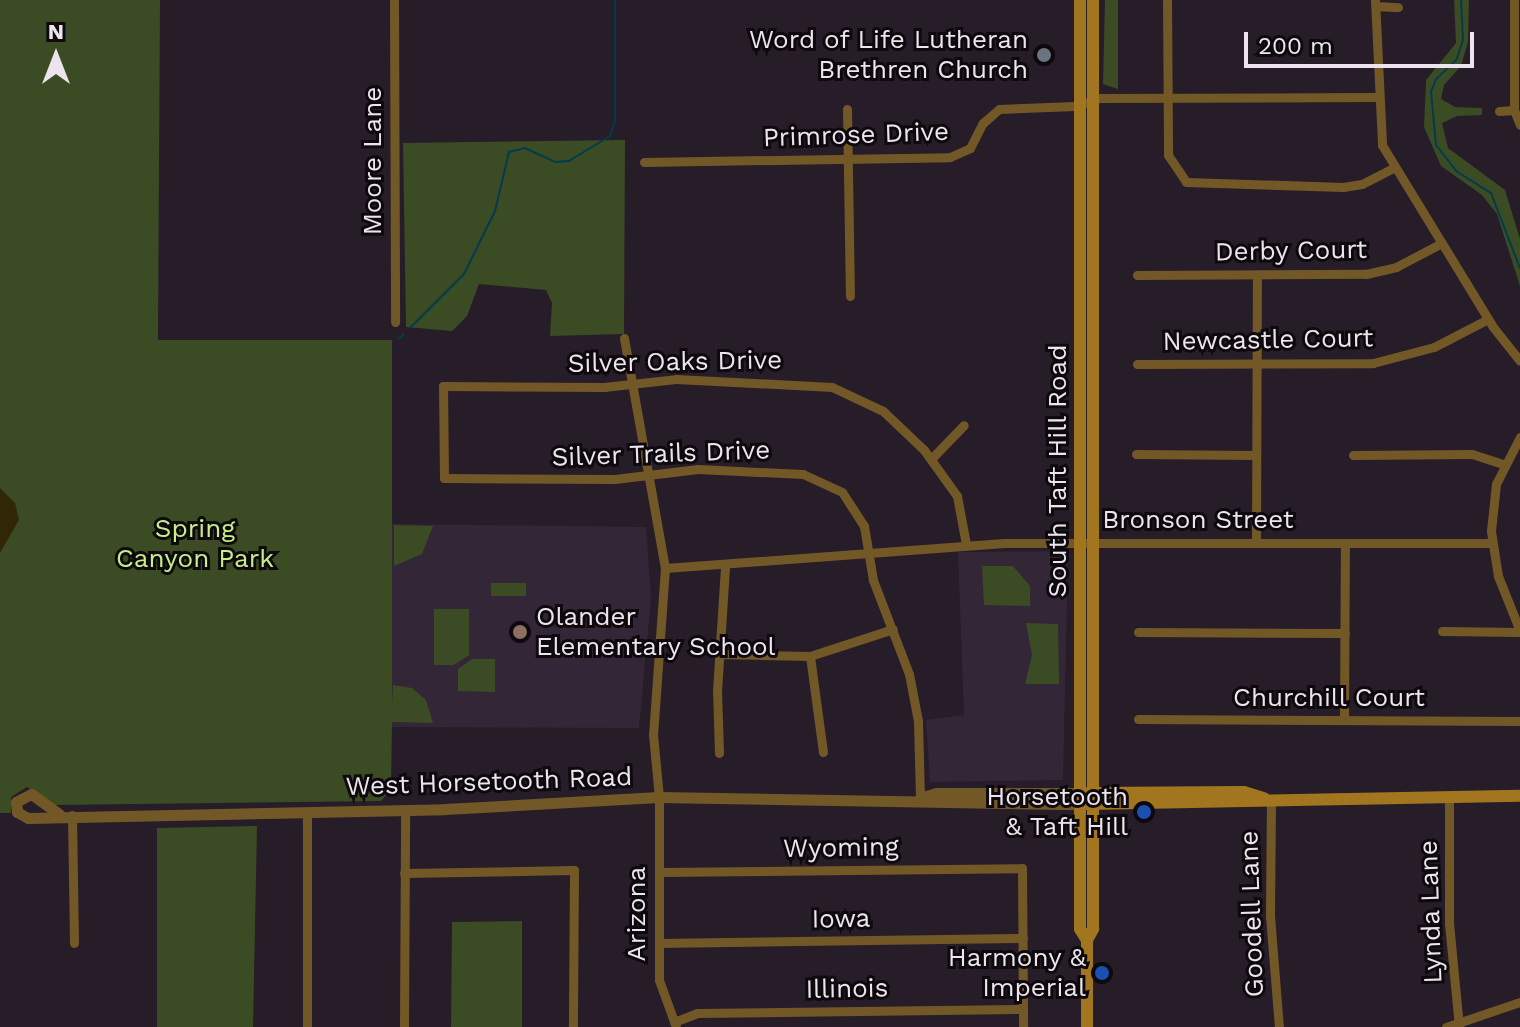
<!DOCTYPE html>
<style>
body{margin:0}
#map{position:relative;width:1520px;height:1027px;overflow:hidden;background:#261d28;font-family:"Work Sans",sans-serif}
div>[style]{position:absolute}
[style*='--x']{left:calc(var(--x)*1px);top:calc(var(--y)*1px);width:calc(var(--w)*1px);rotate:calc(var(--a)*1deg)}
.built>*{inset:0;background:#332636}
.green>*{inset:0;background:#3b4b23}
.sand>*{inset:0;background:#302706}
.stream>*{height:2px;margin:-1px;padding:0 1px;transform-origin:1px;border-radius:1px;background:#003c4e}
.minor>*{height:9px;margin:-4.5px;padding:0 4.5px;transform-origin:4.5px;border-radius:4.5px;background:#735827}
.tertiary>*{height:11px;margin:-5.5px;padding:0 5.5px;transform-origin:5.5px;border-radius:5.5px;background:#735827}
.secondary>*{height:12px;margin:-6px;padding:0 6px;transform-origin:6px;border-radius:6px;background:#a2761f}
.dots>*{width:22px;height:22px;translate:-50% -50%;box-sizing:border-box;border:4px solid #0d090d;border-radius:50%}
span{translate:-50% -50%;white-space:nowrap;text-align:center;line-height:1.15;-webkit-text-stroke:6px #0d090d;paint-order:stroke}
.poi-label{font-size:26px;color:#ece5ed}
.right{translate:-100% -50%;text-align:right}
.left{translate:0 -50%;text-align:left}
.street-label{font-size:26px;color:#ece5ed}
.park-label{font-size:26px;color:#c6ef8a}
.north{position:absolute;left:16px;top:16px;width:80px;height:80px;-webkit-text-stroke:6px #0d090d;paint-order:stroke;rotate:0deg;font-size:22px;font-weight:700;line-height:32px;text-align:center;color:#ece5ed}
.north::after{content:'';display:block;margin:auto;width:28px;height:36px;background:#ece5ed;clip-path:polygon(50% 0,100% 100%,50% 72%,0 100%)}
.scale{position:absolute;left:1244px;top:32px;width:230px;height:36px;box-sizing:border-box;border:4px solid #ece5ed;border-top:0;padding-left:10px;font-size:24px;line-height:28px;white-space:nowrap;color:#ece5ed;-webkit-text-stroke:6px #0d090d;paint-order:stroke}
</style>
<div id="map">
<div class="built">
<div style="clip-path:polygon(392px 524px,646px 527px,651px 598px,639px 728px,392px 727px)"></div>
<div style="clip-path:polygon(1068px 551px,1063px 780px,930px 782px,926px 720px,964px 715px,958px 552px)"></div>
</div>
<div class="green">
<div style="clip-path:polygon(0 0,160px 0,158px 340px,392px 340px,392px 703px,393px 685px,412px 688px,426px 700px,433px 723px,392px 722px,391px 789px,381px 801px,55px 805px,27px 787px,11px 797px,11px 813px,0 813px)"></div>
<div style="clip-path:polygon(1105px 0,1118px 0,1118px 89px,1103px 84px)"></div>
<div style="clip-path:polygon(1454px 0,1469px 0,1468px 42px,1461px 66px,1444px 85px,1441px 99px,1455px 107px,1482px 108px,1482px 115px,1457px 116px,1442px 123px,1448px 148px,1505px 190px,1520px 239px,1520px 286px,1497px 214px,1482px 195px,1441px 166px,1424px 127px,1426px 80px,1456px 43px)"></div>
<div style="clip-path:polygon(625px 140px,624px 334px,550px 336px,552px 303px,546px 290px,479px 284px,467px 316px,452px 331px,406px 327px,403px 143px)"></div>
<div style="clip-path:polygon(394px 525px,433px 526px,422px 554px,394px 566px)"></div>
<div style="clip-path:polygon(982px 566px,1013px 566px,1030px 586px,1030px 606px,984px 605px)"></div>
<div style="clip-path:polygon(491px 583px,526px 583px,526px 596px,491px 596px)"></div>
<div style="clip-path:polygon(434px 609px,469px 609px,469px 655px,454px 665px,434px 665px)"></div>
<div style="clip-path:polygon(1026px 623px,1058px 624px,1059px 684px,1025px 684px,1032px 655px)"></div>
<div style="clip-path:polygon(472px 659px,495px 659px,495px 692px,458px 691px,458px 669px)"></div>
<div style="clip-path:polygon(257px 826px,253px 1027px,157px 1027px,157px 828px)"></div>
<div style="clip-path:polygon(522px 921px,522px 1027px,451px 1027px,452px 922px)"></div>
</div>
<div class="sand">
<div style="clip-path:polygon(0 488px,15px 503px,19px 520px,0 553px)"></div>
</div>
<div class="stream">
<div style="--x:1461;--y:0;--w:40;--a:87.1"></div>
<div style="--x:1463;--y:40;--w:20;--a:108"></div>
<div style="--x:1457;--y:59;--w:29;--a:136"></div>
<div style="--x:1436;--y:79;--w:14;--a:111"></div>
<div style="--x:1431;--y:92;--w:53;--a:84.6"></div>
<div style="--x:1436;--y:145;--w:33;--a:52"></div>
<div style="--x:1456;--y:171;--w:41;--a:32.2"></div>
<div style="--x:1491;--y:193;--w:80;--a:68.9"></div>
<div style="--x:410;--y:328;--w:76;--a:-45"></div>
<div style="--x:464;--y:274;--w:70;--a:-63.8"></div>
<div style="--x:495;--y:211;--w:61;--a:-76.7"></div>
<div style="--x:509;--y:152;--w:16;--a:-14"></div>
<div style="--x:525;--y:148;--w:33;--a:25"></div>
<div style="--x:555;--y:162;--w:14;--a:-4"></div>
<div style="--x:569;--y:161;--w:48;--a:-31.4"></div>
<div style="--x:610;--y:136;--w:16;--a:-72"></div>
<div style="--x:615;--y:121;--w:121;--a:-90"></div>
<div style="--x:399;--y:339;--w:6;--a:-45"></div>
</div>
<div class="minor">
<div style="--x:394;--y:0;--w:322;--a:89.8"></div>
<div style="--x:1167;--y:0;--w:155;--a:89.6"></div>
<div style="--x:1168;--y:155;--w:32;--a:56"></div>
<div style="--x:1186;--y:182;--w:157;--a:1.8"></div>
<div style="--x:1343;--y:187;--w:19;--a:-9"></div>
<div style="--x:1362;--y:184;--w:35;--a:-27"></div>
<div style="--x:1375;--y:0;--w:145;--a:87.2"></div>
<div style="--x:1382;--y:145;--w:213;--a:58.6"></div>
<div style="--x:1493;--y:327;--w:43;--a:51.5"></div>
<div style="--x:1514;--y:0;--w:110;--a:90"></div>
<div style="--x:1514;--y:110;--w:16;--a:68"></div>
<div style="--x:1376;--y:6;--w:22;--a:3"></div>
<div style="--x:847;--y:109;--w:187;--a:89.1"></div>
<div style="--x:1499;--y:111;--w:15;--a:-4"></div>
<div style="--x:644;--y:162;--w:306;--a:-0.9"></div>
<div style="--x:950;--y:157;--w:22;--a:-24"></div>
<div style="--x:970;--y:148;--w:28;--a:-63"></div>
<div style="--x:983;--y:123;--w:21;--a:-41"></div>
<div style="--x:999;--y:109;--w:76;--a:-2.3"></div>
<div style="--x:1075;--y:106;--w:26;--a:-18"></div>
<div style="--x:1100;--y:98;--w:277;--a:-0.2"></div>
<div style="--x:1137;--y:275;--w:229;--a:-0.3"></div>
<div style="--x:1366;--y:274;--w:31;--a:-13"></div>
<div style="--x:1396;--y:267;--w:50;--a:-27.6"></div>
<div style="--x:624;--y:338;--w:234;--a:79.9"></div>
<div style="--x:665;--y:568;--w:166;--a:94.1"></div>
<div style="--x:653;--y:734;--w:63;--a:84.6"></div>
<div style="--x:659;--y:797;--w:183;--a:90"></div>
<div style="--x:659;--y:980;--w:50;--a:70.1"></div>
<div style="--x:1137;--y:364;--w:236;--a:-0.2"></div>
<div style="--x:1373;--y:363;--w:63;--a:-14.7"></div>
<div style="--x:1434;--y:347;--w:61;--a:-27.4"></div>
<div style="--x:1520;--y:437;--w:53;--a:117.1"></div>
<div style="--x:1496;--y:484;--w:47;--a:96.1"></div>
<div style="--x:1491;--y:531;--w:46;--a:81.2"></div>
<div style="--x:1498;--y:576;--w:59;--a:68.2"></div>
<div style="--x:1136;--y:454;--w:120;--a:0.5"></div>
<div style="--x:1353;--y:455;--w:119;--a:-0.5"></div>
<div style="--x:1472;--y:454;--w:35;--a:18"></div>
<div style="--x:931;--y:459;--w:47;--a:-45.9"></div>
<div style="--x:1256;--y:542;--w:266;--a:-89.8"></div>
<div style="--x:665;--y:568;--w:340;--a:-4.2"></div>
<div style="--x:1004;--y:543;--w:488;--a:0"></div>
<div style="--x:1442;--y:631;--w:78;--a:0.7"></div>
<div style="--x:1138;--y:632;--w:207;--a:0.3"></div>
<div style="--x:720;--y:654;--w:90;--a:1.3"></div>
<div style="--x:810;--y:656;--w:87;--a:-18"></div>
<div style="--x:810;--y:656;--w:97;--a:82.3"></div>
<div style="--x:1138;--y:719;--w:382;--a:0.3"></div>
<div style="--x:1344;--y:719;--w:176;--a:-89.7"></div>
<div style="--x:719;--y:753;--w:62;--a:-91.8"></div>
<div style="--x:717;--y:691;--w:125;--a:-86.3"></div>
<div style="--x:1449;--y:796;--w:127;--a:90"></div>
<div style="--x:1449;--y:923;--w:104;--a:84.5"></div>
<div style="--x:920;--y:798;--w:77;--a:-91.5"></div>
<div style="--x:918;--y:721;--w:48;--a:-100.8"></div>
<div style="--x:909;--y:674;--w:101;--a:-111"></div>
<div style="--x:873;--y:580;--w:55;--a:-99.5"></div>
<div style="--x:864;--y:526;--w:40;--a:-122.9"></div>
<div style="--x:842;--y:492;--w:43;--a:-155.2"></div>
<div style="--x:803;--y:474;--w:105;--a:-177.3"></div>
<div style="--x:698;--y:469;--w:84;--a:173.1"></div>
<div style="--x:615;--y:479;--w:171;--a:-179.7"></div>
<div style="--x:444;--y:478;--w:92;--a:-90.6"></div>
<div style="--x:443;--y:386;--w:161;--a:0.4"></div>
<div style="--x:604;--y:387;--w:72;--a:-6.3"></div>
<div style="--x:676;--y:379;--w:156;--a:2.9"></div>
<div style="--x:832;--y:387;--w:56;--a:25.2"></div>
<div style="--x:883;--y:411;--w:57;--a:43.6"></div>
<div style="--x:924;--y:450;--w:57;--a:54.3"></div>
<div style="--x:957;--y:496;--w:49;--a:79.4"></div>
<div style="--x:1271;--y:799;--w:117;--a:90.5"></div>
<div style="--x:1270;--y:916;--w:111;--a:85.4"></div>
<div style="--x:307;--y:812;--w:215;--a:90"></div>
<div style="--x:72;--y:815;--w:128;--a:89.1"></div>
<div style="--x:659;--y:872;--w:363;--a:-0.6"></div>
<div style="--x:1022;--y:868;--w:159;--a:89.6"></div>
<div style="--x:404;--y:873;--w:170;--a:-1"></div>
<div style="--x:574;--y:870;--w:157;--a:90.4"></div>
<div style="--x:659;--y:943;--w:364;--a:-0.8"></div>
<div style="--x:674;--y:1022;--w:25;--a:-21"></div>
<div style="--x:697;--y:1013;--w:326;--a:-0.7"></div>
<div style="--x:404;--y:1027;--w:217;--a:-89.7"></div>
<div style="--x:1446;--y:1027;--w:78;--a:-18.7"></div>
</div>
<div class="tertiary">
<div style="--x:920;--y:798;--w:17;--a:-17"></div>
<div style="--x:936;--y:793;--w:144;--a:0"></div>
<div style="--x:59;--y:814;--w:34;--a:-144"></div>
<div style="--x:31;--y:794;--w:17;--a:152"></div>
<div style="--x:16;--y:802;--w:10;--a:84"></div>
<div style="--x:17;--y:812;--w:13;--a:29"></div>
<div style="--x:28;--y:818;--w:417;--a:-1.2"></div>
<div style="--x:445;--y:809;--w:214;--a:-3.2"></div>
<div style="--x:659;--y:797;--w:421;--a:1"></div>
</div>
<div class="secondary">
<div style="--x:1080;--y:0;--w:929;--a:90"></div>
<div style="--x:1080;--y:929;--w:13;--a:58"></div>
<div style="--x:1088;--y:793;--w:156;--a:-0.4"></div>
<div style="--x:1244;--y:792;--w:21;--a:17"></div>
<div style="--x:1087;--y:804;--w:433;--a:-1.1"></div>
<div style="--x:1087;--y:1027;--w:87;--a:-90"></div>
<div style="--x:1087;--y:940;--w:13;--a:-61"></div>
<div style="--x:1093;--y:929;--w:929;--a:-90"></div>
</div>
<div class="dots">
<div style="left:1044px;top:55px;background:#6b7280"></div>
<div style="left:520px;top:632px;background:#8d6e63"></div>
<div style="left:1144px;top:812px;background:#1a4fb4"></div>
<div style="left:1102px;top:973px;background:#1a4fb4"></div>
</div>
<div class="poi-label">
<span class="right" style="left:1028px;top:55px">Word of Life Lutheran<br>Brethren Church</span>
<span class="left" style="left:536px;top:632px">Olander<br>Elementary School</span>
<span class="right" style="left:1128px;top:812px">Horsetooth<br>&amp; Taft Hill</span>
<span class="right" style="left:1086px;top:973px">Harmony &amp;<br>Imperial</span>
</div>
<div class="street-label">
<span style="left:856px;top:135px;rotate:-2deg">Primrose Drive</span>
<span style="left:373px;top:161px;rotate:-90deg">Moore Lane</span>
<span style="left:1291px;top:251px;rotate:-1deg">Derby Court</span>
<span style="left:1268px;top:340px;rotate:-1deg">Newcastle Court</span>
<span style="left:675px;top:362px;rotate:-1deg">Silver Oaks Drive</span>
<span style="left:661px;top:454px;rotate:-2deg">Silver Trails Drive</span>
<span style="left:1058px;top:471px;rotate:-90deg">South Taft Hill Road</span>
<span style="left:1198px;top:520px">Bronson Street</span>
<span style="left:1329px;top:698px">Churchill Court</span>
<span style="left:489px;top:782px;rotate:-2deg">West Horsetooth Road</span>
<span style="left:841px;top:848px;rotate:-1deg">Wyoming</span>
<span style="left:1431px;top:912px;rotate:-92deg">Lynda Lane</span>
<span style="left:637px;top:914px;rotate:-90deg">Arizona</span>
<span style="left:1252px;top:914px;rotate:-92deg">Goodell Lane</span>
<span style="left:841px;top:919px;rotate:-1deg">Iowa</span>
<span style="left:847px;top:989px;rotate:-1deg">Illinois</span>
</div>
<div class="park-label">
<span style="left:195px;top:544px">Spring<br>Canyon Park</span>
</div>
<div class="north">N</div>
<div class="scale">200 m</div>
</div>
